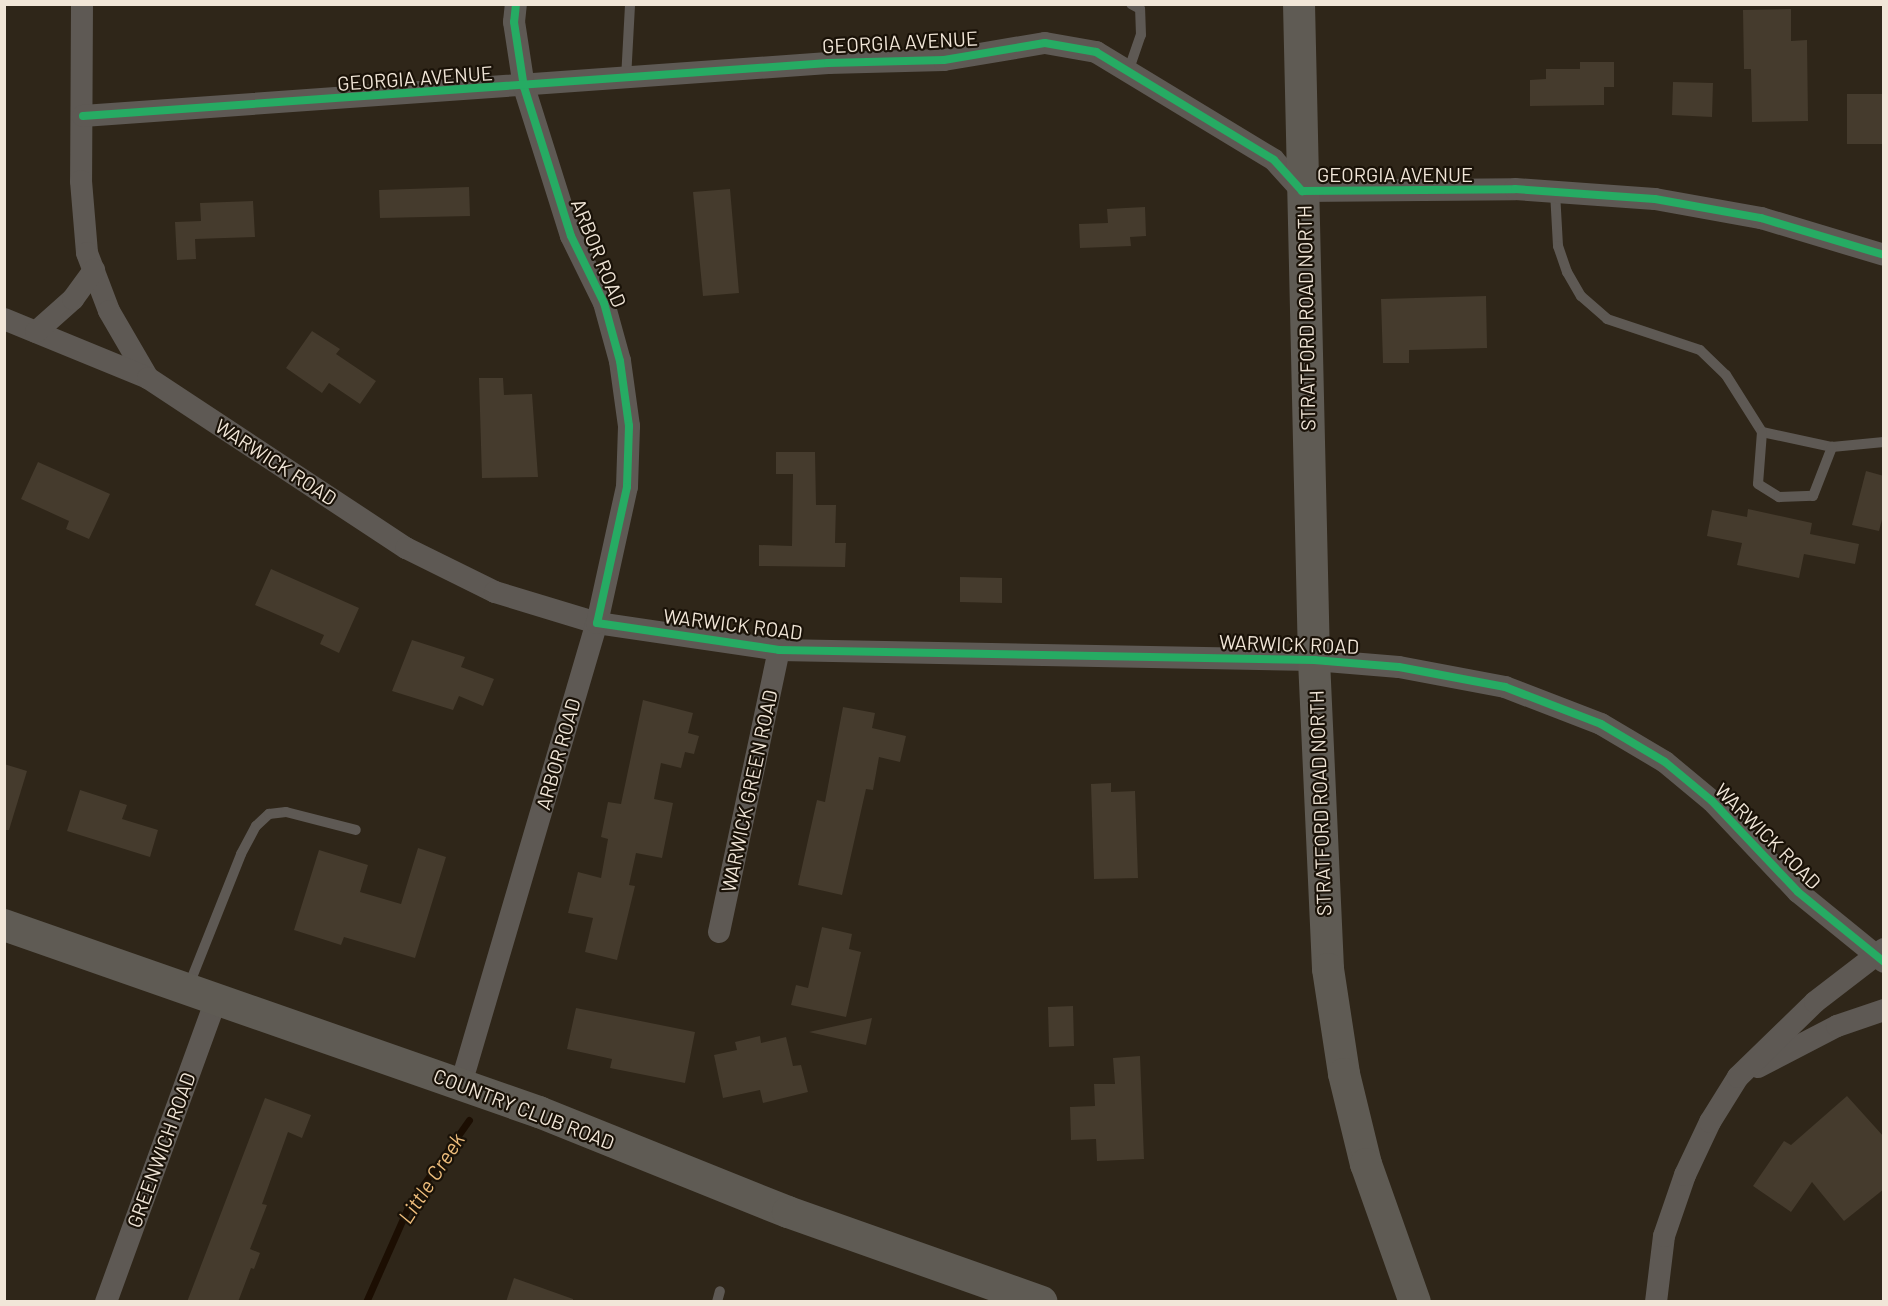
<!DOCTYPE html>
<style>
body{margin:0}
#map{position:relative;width:1888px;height:1306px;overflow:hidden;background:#2f2619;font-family:Barlow,sans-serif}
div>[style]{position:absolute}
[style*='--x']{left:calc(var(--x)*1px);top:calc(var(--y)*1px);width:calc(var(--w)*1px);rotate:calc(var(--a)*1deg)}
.stream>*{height:7px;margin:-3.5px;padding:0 3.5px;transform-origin:3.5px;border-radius:3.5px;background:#1c0e02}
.building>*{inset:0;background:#453b2d}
.service>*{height:10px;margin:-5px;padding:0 5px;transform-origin:5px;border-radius:5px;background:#5e5954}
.minor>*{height:22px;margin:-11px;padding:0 11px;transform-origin:11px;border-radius:11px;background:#5e5954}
.secondary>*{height:32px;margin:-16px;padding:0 16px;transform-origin:16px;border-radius:16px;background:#5f5b54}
.cycleway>*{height:8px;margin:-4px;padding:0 4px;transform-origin:4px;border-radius:4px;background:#26ab63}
span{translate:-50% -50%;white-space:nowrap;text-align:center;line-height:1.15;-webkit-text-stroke:4.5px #1a1208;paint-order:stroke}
.street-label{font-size:20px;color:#f1e6d8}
.water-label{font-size:21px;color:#edbc7b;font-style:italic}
.frame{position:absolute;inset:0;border:6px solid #f1e6d8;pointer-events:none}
</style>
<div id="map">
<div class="stream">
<div style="--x:366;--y:1302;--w:106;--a:-66.1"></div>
<div style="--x:409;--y:1205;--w:104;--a:-54.8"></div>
</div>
<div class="building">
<div style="clip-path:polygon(1791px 9px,1791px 41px,1807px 40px,1808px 121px,1752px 122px,1751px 69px,1744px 69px,1743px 10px)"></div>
<div style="clip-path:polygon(1580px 62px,1614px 62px,1614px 87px,1604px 87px,1604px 105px,1530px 106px,1530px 80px,1546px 79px,1546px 69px,1580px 69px)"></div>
<div style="clip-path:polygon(1673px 82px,1713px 83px,1712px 117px,1672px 115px)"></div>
<div style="clip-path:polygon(1847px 94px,1882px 94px,1884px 144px,1847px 144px)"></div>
<div style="clip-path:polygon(469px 187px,470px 216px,380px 218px,379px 190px)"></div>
<div style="clip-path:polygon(730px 189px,739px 293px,703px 296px,693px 192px)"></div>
<div style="clip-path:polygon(253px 201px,255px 237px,195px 239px,196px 259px,177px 260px,175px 222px,201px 221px,200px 203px)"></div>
<div style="clip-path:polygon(1145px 207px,1146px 236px,1130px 237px,1131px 246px,1080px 248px,1079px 224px,1108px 223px,1107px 209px)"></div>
<div style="clip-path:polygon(1486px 296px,1487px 348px,1409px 350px,1409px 363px,1383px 363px,1381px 299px)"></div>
<div style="clip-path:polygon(312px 331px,340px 349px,336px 354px,376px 381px,360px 404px,329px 383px,322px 393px,286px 368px)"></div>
<div style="clip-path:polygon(479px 378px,503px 378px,504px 395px,532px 394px,538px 477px,482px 478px)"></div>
<div style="clip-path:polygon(776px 452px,815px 452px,816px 505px,836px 505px,835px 543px,846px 543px,845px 567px,759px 566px,759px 545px,792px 546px,793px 474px,776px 474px)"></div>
<div style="clip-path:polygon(38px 462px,110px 494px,89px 539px,66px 529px,69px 521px,21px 499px)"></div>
<div style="clip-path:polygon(1866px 471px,1884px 476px,1884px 512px,1879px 531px,1852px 525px)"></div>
<div style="clip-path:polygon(1748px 509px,1812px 523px,1810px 534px,1859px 544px,1855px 564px,1804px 554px,1799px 578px,1737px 565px,1742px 543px,1707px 536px,1712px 510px,1747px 517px)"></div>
<div style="clip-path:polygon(271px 569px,359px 608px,339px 653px,320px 644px,324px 635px,255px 605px)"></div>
<div style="clip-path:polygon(960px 577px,1002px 578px,1002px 603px,960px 602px)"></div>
<div style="clip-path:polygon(412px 640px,465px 657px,461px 667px,494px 679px,483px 706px,459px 696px,453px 710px,392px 691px)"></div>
<div style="clip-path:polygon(643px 700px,693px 713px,688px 733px,699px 736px,694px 754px,685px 752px,681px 768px,661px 763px,654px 799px,673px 803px,662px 858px,636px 853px,629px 885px,635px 886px,617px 960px,585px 952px,593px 918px,568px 913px,578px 872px,601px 878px,608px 839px,601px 837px,608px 802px,621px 804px)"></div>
<div style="clip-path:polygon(843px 707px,875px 713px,872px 728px,906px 736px,900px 762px,879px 757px,873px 790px,866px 789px,842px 895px,798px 885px,817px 800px,825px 802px)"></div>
<div style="clip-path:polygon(4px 764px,27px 771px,9px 830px,4px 830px)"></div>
<div style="clip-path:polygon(1111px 783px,1111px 792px,1135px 791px,1138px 878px,1094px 879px,1091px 784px)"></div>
<div style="clip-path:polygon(80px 790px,127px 805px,122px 819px,158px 830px,150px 857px,67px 831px)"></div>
<div style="clip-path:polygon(418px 848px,446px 857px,415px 958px,344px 937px,341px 945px,294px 930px,319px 850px,368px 865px,360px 892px,401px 904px)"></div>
<div style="clip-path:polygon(822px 927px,852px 934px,849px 949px,861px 952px,846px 1017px,791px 1005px,796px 985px,808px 988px)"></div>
<div style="clip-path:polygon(1073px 1006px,1074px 1046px,1049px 1047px,1048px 1007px)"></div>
<div style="clip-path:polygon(576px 1008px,695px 1032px,685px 1083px,610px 1068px,612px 1059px,567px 1049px)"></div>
<div style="clip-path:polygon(872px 1018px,866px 1045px,809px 1032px)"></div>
<div style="clip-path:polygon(760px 1036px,761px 1043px,786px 1037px,793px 1066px,801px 1065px,808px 1092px,763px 1103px,760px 1090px,723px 1098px,714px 1055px,737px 1050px,735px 1042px)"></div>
<div style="clip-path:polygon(1140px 1056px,1144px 1159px,1097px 1161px,1096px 1139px,1071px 1140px,1070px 1107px,1095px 1106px,1094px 1084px,1115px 1084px,1113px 1058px)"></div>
<div style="clip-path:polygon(1847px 1096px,1884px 1137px,1884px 1189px,1844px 1221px,1812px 1182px,1791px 1212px,1753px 1186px,1784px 1141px,1791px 1145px)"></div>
<div style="clip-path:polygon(265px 1098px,311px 1115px,302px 1138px,288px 1132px,262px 1204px,267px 1205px,250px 1249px,260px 1253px,254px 1269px,251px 1268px,238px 1302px,187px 1302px)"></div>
<div style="clip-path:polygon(514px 1278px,573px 1299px,573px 1302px,506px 1302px)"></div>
</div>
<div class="service">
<div style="--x:1128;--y:72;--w:39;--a:-71"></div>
<div style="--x:1141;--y:35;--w:26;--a:-92"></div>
<div style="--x:1140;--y:9;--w:10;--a:-151"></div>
<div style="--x:626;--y:79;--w:75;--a:-86.9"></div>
<div style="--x:1555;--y:192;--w:54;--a:86.8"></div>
<div style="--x:1558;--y:246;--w:28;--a:71"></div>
<div style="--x:1567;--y:272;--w:28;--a:60"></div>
<div style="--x:1581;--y:296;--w:35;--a:41"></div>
<div style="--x:1607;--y:319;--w:98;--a:18.4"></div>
<div style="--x:1700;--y:350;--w:36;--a:44"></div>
<div style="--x:1726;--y:375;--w:67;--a:57.7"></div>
<div style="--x:1762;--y:432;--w:72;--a:12.1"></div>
<div style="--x:1832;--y:447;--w:52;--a:-5.5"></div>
<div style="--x:1762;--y:432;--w:52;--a:94.4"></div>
<div style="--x:1758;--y:484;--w:25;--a:32"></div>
<div style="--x:1779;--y:497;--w:34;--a:-2"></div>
<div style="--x:1813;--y:496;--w:53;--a:-68.8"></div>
<div style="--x:189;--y:985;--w:141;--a:-68.3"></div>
<div style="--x:241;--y:854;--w:32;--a:-62"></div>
<div style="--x:256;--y:826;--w:18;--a:-43"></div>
<div style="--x:269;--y:814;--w:17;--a:-7"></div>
<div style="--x:286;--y:812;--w:72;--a:14.4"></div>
<div style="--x:717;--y:1302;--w:11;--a:-75"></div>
</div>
<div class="minor">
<div style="--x:82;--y:4;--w:177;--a:90.3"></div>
<div style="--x:81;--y:181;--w:72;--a:85.2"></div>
<div style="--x:87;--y:253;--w:62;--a:69.2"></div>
<div style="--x:109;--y:311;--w:78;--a:59.8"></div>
<div style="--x:83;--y:116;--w:747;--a:-4.07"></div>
<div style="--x:828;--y:63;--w:116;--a:-1.5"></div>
<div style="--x:944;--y:60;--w:102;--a:-9.6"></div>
<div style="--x:1045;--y:43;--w:52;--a:10"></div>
<div style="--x:1096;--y:52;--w:208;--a:31.2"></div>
<div style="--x:1274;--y:160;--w:42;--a:47.9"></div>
<div style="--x:1302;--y:191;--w:213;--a:-0.5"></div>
<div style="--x:1515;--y:189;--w:140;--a:4.1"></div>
<div style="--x:1655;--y:199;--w:108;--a:10.2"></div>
<div style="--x:1761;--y:218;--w:128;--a:16.7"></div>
<div style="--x:4;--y:319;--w:156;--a:22.3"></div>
<div style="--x:148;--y:378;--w:309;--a:33.4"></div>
<div style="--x:406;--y:548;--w:99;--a:26.3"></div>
<div style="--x:495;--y:592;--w:107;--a:16.9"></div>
<div style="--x:597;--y:623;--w:184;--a:8.4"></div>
<div style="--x:779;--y:650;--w:535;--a:1.07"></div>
<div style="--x:1314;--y:660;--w:85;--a:4.7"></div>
<div style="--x:1399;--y:667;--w:108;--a:10.7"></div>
<div style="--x:1505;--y:687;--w:103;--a:21.1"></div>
<div style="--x:1601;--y:724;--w:74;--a:30.7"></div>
<div style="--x:1665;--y:762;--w:61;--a:39.7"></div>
<div style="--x:1712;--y:801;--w:125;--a:46.6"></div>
<div style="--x:1798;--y:892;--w:111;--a:39.1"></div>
<div style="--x:36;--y:332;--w:50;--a:-41.7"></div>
<div style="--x:73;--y:299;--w:36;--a:-54"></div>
<div style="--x:719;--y:932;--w:288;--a:-78"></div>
<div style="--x:1758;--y:1067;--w:89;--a:-27.4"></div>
<div style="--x:1837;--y:1026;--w:50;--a:-18.8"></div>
<div style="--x:461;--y:1084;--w:481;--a:-73.6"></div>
<div style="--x:597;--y:623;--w:139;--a:-77.6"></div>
<div style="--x:627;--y:487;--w:61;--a:-88.1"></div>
<div style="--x:629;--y:426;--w:66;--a:-97.9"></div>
<div style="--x:620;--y:361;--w:60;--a:-105.4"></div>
<div style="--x:604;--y:303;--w:75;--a:-116.2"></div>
<div style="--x:571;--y:236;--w:156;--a:-107.5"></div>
<div style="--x:524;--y:87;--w:66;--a:-98.7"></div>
<div style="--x:514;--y:22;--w:18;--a:-84"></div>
<div style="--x:106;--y:1302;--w:322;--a:-70"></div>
<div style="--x:1656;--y:1302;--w:66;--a:-83.1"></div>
<div style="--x:1664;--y:1236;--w:65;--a:-71"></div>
<div style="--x:1685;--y:1175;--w:59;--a:-64.7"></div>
<div style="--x:1710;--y:1122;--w:53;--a:-58.1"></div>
<div style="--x:1738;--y:1077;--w:107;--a:-44.2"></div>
<div style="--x:1815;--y:1002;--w:87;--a:-37.5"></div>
</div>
<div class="secondary">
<div style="--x:1299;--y:4;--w:656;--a:88.69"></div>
<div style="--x:1314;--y:660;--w:309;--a:87.4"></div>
<div style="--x:1328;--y:969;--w:106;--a:81.3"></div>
<div style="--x:1344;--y:1074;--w:93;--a:76.3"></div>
<div style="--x:1366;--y:1164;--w:146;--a:70.5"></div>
<div style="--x:4;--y:925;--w:567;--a:19.27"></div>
<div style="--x:539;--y:1112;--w:268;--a:21.9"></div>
<div style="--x:788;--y:1212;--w:269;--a:19.5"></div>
</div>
<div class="cycleway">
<div style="--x:516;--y:4;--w:18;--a:96"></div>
<div style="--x:514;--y:22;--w:66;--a:81.3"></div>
<div style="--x:524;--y:87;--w:156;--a:72.5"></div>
<div style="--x:571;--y:236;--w:75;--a:63.8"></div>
<div style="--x:604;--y:303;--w:60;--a:74.6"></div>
<div style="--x:620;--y:361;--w:66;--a:82.1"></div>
<div style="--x:629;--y:426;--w:61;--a:91.9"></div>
<div style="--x:627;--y:487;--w:139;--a:102.4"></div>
<div style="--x:597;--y:623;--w:184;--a:8.4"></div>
<div style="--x:779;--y:650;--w:535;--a:1.07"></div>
<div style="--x:1314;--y:660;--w:85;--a:4.7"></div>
<div style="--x:1399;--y:667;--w:108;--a:10.7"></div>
<div style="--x:1505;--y:687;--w:103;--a:21.1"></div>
<div style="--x:1601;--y:724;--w:74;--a:30.7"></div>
<div style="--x:1665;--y:762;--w:61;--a:39.7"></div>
<div style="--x:1712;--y:801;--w:125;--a:46.6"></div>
<div style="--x:1798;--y:892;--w:111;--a:39.1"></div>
<div style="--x:83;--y:116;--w:747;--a:-4.07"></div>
<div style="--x:828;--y:63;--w:116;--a:-1.5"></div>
<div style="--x:944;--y:60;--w:102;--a:-9.6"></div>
<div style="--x:1045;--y:43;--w:52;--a:10"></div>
<div style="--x:1096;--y:52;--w:208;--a:31.2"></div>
<div style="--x:1274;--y:160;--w:42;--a:47.9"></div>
<div style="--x:1302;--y:191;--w:213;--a:-0.5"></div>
<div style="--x:1515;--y:189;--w:140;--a:4.1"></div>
<div style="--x:1655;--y:199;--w:108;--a:10.2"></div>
<div style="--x:1761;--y:218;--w:128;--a:16.7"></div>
</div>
<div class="street-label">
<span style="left:900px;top:42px;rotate:-3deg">GEORGIA AVENUE</span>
<span style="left:415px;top:78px;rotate:-4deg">GEORGIA AVENUE</span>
<span style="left:1395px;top:174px">GEORGIA AVENUE</span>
<span style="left:599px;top:253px;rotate:68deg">ARBOR ROAD</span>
<span style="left:1306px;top:318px;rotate:-91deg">STRATFORD ROAD NORTH</span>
<span style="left:276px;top:462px;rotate:33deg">WARWICK ROAD</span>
<span style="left:733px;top:624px;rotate:7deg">WARWICK ROAD</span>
<span style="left:1289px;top:644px;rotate:2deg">WARWICK ROAD</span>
<span style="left:558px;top:754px;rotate:-74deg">ARBOR ROAD</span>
<span style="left:749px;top:791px;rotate:-78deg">WARWICK GREEN ROAD</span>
<span style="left:1320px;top:803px;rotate:-92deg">STRATFORD ROAD NORTH</span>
<span style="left:1768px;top:836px;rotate:45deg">WARWICK ROAD</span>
<span style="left:524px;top:1109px;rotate:21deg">COUNTRY CLUB ROAD</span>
<span style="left:161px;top:1150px;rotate:-70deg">GREENWICH ROAD</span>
</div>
<div class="water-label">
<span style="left:431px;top:1178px;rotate:-57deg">Little Creek</span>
</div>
<div class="frame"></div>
</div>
